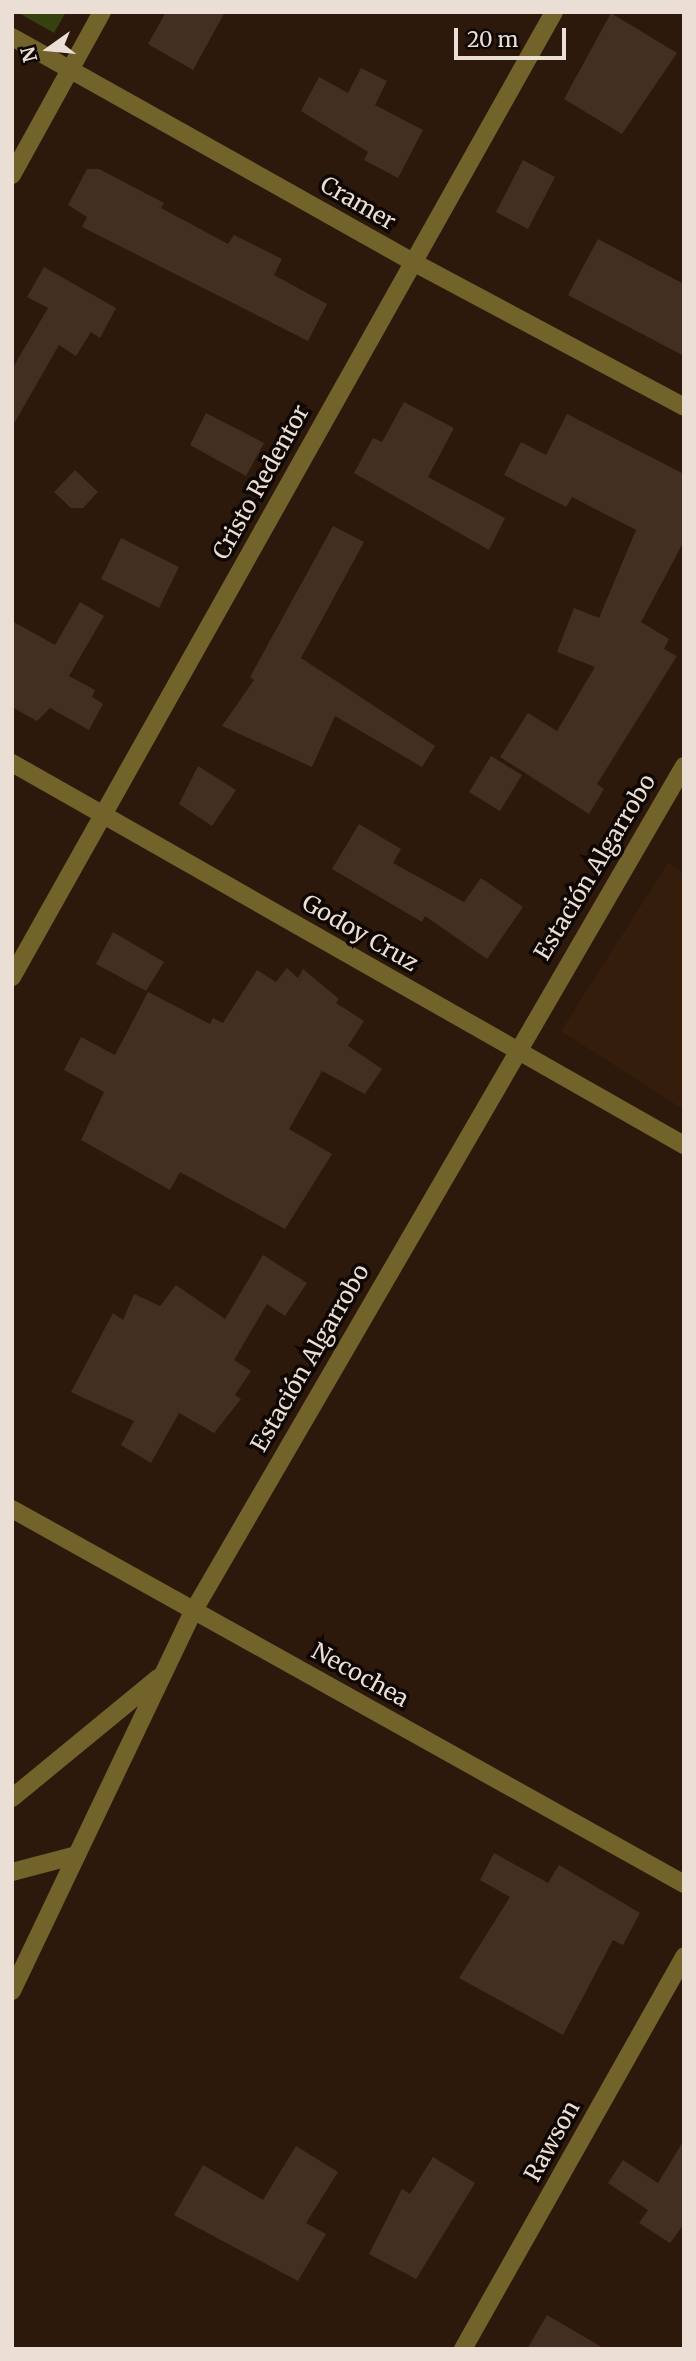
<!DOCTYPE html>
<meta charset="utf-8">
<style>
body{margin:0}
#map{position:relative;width:696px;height:2361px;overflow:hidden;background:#2c190c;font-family:Merriweather,serif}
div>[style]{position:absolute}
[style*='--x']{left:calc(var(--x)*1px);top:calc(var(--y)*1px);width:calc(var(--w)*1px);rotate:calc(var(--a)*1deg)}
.built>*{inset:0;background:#351d0b}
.green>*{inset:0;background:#37400f}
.building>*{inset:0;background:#432f21}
.minor>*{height:18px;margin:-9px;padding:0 9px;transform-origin:9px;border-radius:9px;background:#72632a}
span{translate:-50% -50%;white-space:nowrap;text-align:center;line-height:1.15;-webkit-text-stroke:7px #0e0703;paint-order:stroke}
.street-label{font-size:23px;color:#ebded5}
.frame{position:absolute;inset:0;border:14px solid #ebded5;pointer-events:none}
.north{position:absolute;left:14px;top:14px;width:70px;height:70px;-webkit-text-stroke:5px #0e0703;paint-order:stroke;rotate:255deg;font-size:19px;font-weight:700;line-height:28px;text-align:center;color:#ebded5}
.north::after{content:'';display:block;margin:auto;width:24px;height:32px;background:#ebded5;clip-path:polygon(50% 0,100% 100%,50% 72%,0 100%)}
.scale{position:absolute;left:454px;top:28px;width:112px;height:32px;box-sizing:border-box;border:4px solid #ebded5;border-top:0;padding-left:9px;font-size:21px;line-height:24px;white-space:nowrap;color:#ebded5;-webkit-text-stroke:5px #0e0703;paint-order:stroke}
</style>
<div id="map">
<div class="built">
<div style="clip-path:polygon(668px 863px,684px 873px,684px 1110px,561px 1031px)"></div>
</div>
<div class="green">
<div style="clip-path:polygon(17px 12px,66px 12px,54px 33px)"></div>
</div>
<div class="building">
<div style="clip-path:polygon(166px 12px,225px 12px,193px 70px,148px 44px)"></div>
<div style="clip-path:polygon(611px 13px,677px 53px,622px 134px,564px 99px)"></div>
<div style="clip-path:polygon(361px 68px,387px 81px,375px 105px,423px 130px,398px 178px,364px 160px,368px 152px,301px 111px,319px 77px,348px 93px)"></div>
<div style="clip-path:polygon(523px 160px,555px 177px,528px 229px,496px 212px)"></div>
<div style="clip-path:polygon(87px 169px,99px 169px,164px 203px,161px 208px,228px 244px,234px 235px,282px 259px,274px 275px,327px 304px,308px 341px,82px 227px,87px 217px,68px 205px)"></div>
<div style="clip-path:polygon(598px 239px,684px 284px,684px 356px,568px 295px)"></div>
<div style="clip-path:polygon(44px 267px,116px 308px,100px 338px,91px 332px,76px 356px,59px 345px,12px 427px,12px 369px,48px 308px,27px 297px)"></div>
<div style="clip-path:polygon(404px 402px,454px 428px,428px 477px,505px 518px,489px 550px,354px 473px,373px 438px,382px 442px)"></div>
<div style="clip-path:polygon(206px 413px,264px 443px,246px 476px,190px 445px)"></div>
<div style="clip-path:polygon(567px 414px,684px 474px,684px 541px,641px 622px,669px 639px,664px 649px,677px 656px,597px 784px,604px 789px,589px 814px,500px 757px,528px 713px,557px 731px,595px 667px,557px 652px,574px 608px,599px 618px,636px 530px,572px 497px,566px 507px,504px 475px,521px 442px,546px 455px)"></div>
<div style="clip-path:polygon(75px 470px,98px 492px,83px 508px,71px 508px,54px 492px)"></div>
<div style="clip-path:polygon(333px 526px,364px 542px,301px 658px,435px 746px,422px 767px,335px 716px,312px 767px,222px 726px,254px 680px,250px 677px)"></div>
<div style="clip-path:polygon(121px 538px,179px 567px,159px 608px,101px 579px)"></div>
<div style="clip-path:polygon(80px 602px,104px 616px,69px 676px,95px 690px,92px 697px,103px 704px,89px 730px,50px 708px,37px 721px,12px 707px,12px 621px,55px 645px)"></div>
<div style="clip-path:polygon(491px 756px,522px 775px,500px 811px,469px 792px)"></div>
<div style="clip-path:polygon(198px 766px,236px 790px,212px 826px,179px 804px)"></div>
<div style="clip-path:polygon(359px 824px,401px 849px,393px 863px,464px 902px,481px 878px,523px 907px,487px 959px,425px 916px,422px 922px,332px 869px)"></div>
<div style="clip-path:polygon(113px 932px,164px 962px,146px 991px,96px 964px)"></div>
<div style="clip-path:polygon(287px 968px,298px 978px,303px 969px,339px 999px,336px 1003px,364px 1021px,348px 1046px,382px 1069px,365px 1094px,322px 1071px,289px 1129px,332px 1154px,285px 1229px,180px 1172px,170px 1190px,81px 1140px,104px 1092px,64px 1070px,81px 1037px,115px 1055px,148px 992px,210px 1024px,213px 1018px,223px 1023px,257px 970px,276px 982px)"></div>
<div style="clip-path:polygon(263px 1255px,307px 1283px,285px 1316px,267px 1304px,234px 1360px,251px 1371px,235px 1395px,241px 1399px,214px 1433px,179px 1413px,151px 1463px,121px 1445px,134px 1421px,71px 1392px,113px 1313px,123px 1320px,134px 1294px,160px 1306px,176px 1285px,225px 1319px)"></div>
<div style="clip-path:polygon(494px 1853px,548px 1883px,559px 1865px,640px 1913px,623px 1945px,613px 1940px,563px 2035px,459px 1978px,510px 1897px,480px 1880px)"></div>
<div style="clip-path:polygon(684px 2140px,684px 2224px,670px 2243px,639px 2223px,648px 2210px,608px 2183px,623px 2160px,658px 2183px)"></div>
<div style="clip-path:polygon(296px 2146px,338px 2172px,306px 2223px,326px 2234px,298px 2281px,174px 2215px,203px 2165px,263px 2200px)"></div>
<div style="clip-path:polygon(433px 2157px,475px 2183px,416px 2279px,369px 2254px,402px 2189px,410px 2194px)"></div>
<div style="clip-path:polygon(547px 2315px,605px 2349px,527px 2349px)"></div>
</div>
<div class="minor">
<div style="--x:12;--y:37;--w:460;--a:29.3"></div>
<div style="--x:413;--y:262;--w:307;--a:28.1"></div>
<div style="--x:12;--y:175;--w:186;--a:-61.1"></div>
<div style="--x:12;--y:763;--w:773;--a:29.62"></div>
<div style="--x:12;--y:977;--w:1107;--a:-60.68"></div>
<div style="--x:12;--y:1509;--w:770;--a:29.16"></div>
<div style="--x:12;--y:1798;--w:189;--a:-39.4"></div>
<div style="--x:12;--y:1872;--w:67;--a:-14.7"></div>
<div style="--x:12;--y:1991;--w:422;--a:-64.5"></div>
<div style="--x:194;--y:1610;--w:976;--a:-59.86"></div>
<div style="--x:463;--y:2349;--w:451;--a:-60.6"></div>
</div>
<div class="street-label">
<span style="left:358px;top:203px;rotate:30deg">Cramer</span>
<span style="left:261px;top:482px;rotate:-61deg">Cristo Redentor</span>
<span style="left:595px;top:867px;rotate:-59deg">Estación Algarrobo</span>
<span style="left:360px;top:933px;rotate:30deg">Godoy Cruz</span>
<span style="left:310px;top:1358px;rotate:-60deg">Estación Algarrobo</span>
<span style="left:360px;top:1675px;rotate:29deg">Necochea</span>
<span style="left:552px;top:2141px;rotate:-61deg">Rawson</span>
</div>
<div class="frame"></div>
<div class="north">N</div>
<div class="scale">20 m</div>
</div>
